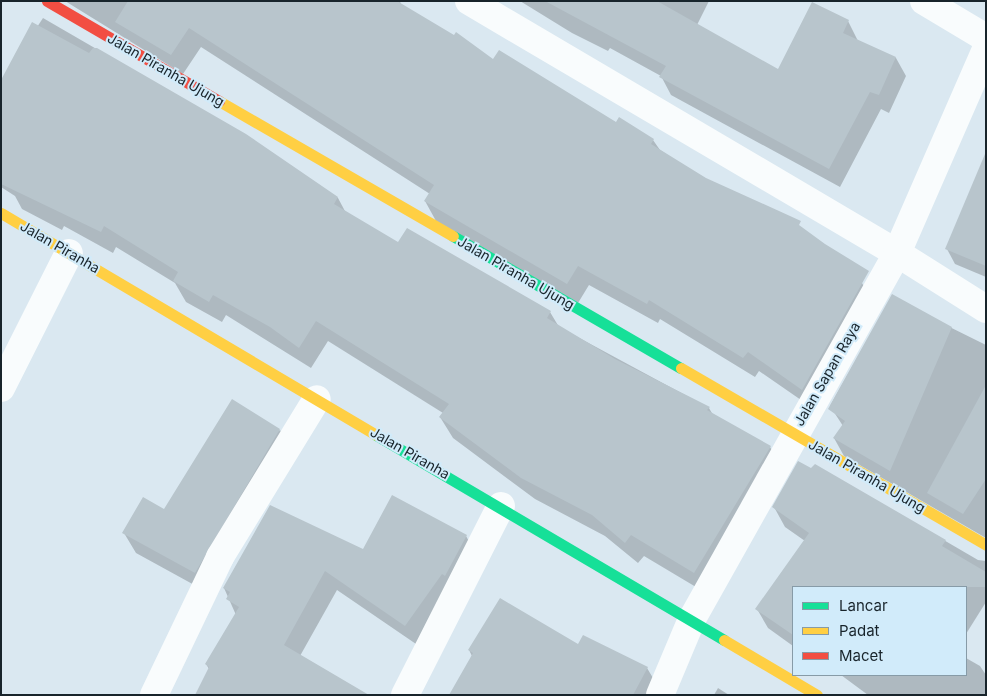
<!DOCTYPE html>
<style>
body{margin:0}
#map{position:relative;width:987px;height:696px;overflow:hidden;background:#dae8f1;font-family:Inter,sans-serif}
div>[style]{position:absolute}
[style*='--x']{left:calc(var(--x)*1px);top:calc(var(--y)*1px);width:calc(var(--w)*1px);rotate:calc(var(--a)*1deg)}
.shadow>*{inset:0;background:#0003}
.building>*{inset:0;background:#b8c5cc}
.street>*{height:28px;margin:-14px;padding:0 14px;transform-origin:14px;border-radius:14px;background:#f9fcfd}
.fast>*{height:11px;margin:-5.5px;padding:0 5.5px;transform-origin:5.5px;border-radius:5.5px;background:#16e098}
.slow>*{height:11px;margin:-5.5px;padding:0 5.5px;transform-origin:5.5px;border-radius:5.5px;background:#ffcf43}
.jam>*{height:11px;margin:-5.5px;padding:0 5.5px;transform-origin:5.5px;border-radius:5.5px;background:#f24e42}
span{translate:-50% -50%;white-space:nowrap;text-align:center;line-height:1.15;-webkit-text-stroke:4px #d1ebfa;paint-order:stroke}
.street-label{font-size:14px;color:#18242b}
.frame{position:absolute;inset:0;border:2px solid #18242b;pointer-events:none}
.legend{position:absolute;left:792px;top:586px;width:175px;height:90px;box-sizing:border-box;background:#d1ebfa;border:1px solid #879ba7;margin:0;padding:6px 9px;list-style:none;font-size:15px;color:#18242b}
.legend li{display:flex;align-items:center;gap:10px;height:25px}
.legend b{width:25px;border:1px solid #879ba7}
</style>
<div id="map">
<div class="shadow">
<div style="clip-path:polygon(65px 1px,400px 1px,401px 5px,494px 61px,617px 123px,620px 119px,653px 140px,660px 150px,862px 283px,873px 303px,814px 409px,759px 371px,755px 377px,660px 319px,658px 323px,589px 285px,578px 303px,436px 221px,425px 201px,430px 194px,201px 47px,183px 74px)"></div>
<div style="clip-path:polygon(520px 1px,709px 1px,697px 25px,778px 71px,848px 21px,858px 41px,896px 58px,906px 76px,889px 113px,881px 109px,840px 187px,671px 95px,661px 76px,610px 48px,608px 51px,572px 33px)"></div>
<div style="clip-path:polygon(43px 18px,245px 135px,338px 198px,346px 213px,398px 244px,550px 312px,559px 327px,709px 408px,713px 415px,770px 447px,783px 468px,706px 593px,644px 556px,638px 563px,605px 536px,535px 499px,453px 438px,440px 417px,443px 413px,328px 341px,311px 368px,226px 315px,222px 322px,186px 302px,175px 283px,116px 247px,113px 253px,64px 226px,62px 230px,22px 209px,15px 196px,1px 187px,1px 82px)"></div>
<div style="clip-path:polygon(986px 207px,986px 277px,955px 264px,947px 249px)"></div>
<div style="clip-path:polygon(891px 298px,986px 345px,986px 538px,844px 456px,834px 438px,843px 426px,830px 406px)"></div>
<div style="clip-path:polygon(280px 430px,291px 450px,207px 592px,136px 553px,124px 533px,165px 511px)"></div>
<div style="clip-path:polygon(815px 465px,978px 560px,986px 561px,986px 602px,966px 634px,966px 587px,793px 587px,793px 646px,768px 628px,757px 609px,805px 541px,785px 527px,774px 507px)"></div>
<div style="clip-path:polygon(466px 536px,477px 556px,416px 644px,337px 590px,300px 656px,209px 669px,206px 664px,236px 615px,224px 588px,364px 550px)"></div>
<div style="clip-path:polygon(579px 646px,647px 668px,659px 688px,655px 695px,451px 695px,472px 656px,469px 650px)"></div>
<div style="clip-path:polygon(966px 658px,980px 666px,986px 675px,986px 695px,868px 695px,841px 675px,966px 675px)"></div>
<div style="clip-path:polygon(718px 688px,729px 695px,714px 695px)"></div>
</div>
<div class="building">
<div style="clip-path:polygon(128px 1px,397px 1px,454px 35px,456px 32px,493px 59px,499px 50px,616px 122px,619px 117px,654px 139px,651px 144px,706px 178px,801px 221px,799px 225px,825px 244px,869px 271px,802px 390px,748px 352px,743px 358px,649px 300px,647px 304px,578px 266px,567px 284px,424px 201px,434px 185px,189px 28px,171px 55px,115px 22px)"></div>
<div style="clip-path:polygon(545px 1px,657px 1px,778px 69px,812px 2px,849px 20px,843px 33px,896px 57px,879px 95px,870px 92px,829px 169px,659px 77px,666px 66px)"></div>
<div style="clip-path:polygon(32px 22px,89px 53px,93px 48px,97px 48px,246px 134px,338px 197px,334px 204px,398px 242px,407px 228px,551px 311px,547px 318px,615px 359px,710px 407px,707px 410px,771px 446px,694px 573px,631px 535px,625px 543px,592px 515px,521px 478px,439px 417px,449px 404px,316px 321px,299px 348px,270px 327px,213px 295px,209px 302px,173px 281px,178px 272px,104px 226px,101px 232px,1px 184px,1px 80px)"></div>
<div style="clip-path:polygon(985px 154px,986px 154px,986px 266px,945px 249px)"></div>
<div style="clip-path:polygon(892px 294px,952px 327px,890px 471px,833px 438px,845px 421px,828px 409px)"></div>
<div style="clip-path:polygon(986px 385px,986px 479px,963px 514px,927px 493px)"></div>
<div style="clip-path:polygon(232px 399px,280px 429px,195px 573px,122px 533px,143px 497px,164px 509px)"></div>
<div style="clip-path:polygon(798px 461px,811px 468px,815px 464px,946px 540px,942px 546px,986px 572px,986px 587px,793px 587px,793px 635px,755px 609px,809px 533px,772px 507px)"></div>
<div style="clip-path:polygon(392px 495px,467px 535px,445px 576px,442px 574px,405px 626px,325px 571px,284px 645px,369px 695px,195px 695px,209px 667px,205px 664px,239px 607px,226px 599px,230px 592px,223px 588px,270px 505px,363px 549px)"></div>
<div style="clip-path:polygon(500px 598px,578px 644px,583px 635px,648px 667px,633px 695px,449px 695px,473px 653px,468px 650px)"></div>
</div>
<div class="street">
<div style="--x:469;--y:1;--w:497;--a:30.5"></div>
<div style="--x:897;--y:253;--w:105;--a:32.2"></div>
<div style="--x:924;--y:1;--w:72;--a:30.8"></div>
<div style="--x:1;--y:388;--w:151;--a:-63.3"></div>
<div style="--x:154;--y:695;--w:153;--a:-64.4"></div>
<div style="--x:220;--y:557;--w:185;--a:-58.5"></div>
<div style="--x:405;--y:695;--w:212;--a:-63.1"></div>
<div style="--x:660;--y:695;--w:82;--a:-67.2"></div>
<div style="--x:692;--y:619;--w:420;--a:-60.7"></div>
<div style="--x:897;--y:253;--w:223;--a:-66.4"></div>
</div>
<div class="fast">
<div style="--x:453;--y:236;--w:263;--a:30.1"></div>
<div style="--x:376;--y:435;--w:404;--a:30.5"></div>
</div>
<div class="slow">
<div style="--x:219;--y:101;--w:270;--a:30"></div>
<div style="--x:1;--y:213;--w:436;--a:30.6"></div>
<div style="--x:681;--y:368;--w:353;--a:30.1"></div>
<div style="--x:724;--y:640;--w:108;--a:30.6"></div>
</div>
<div class="jam">
<div style="--x:47;--y:1;--w:199;--a:30.2"></div>
</div>
<div class="street-label">
<span style="left:166px;top:70px;rotate:30deg">Jalan Piranha Ujung</span>
<span style="left:60px;top:247px;rotate:30deg">Jalan Piranha</span>
<span style="left:516px;top:273px;rotate:30deg">Jalan Piranha Ujung</span>
<span style="left:827px;top:374px;rotate:-60deg">Jalan Sapan Raya</span>
<span style="left:410px;top:453px;rotate:30deg">Jalan Piranha</span>
<span style="left:867px;top:476px;rotate:30deg">Jalan Piranha Ujung</span>
</div>
<div class="frame"></div>
<ul class="legend">
<li><b style="height:6px;background:#16e098"></b>Lancar</li>
<li><b style="height:6px;background:#ffcf43"></b>Padat</li>
<li><b style="height:6px;background:#f24e42"></b>Macet</li>
</ul>
</div>
